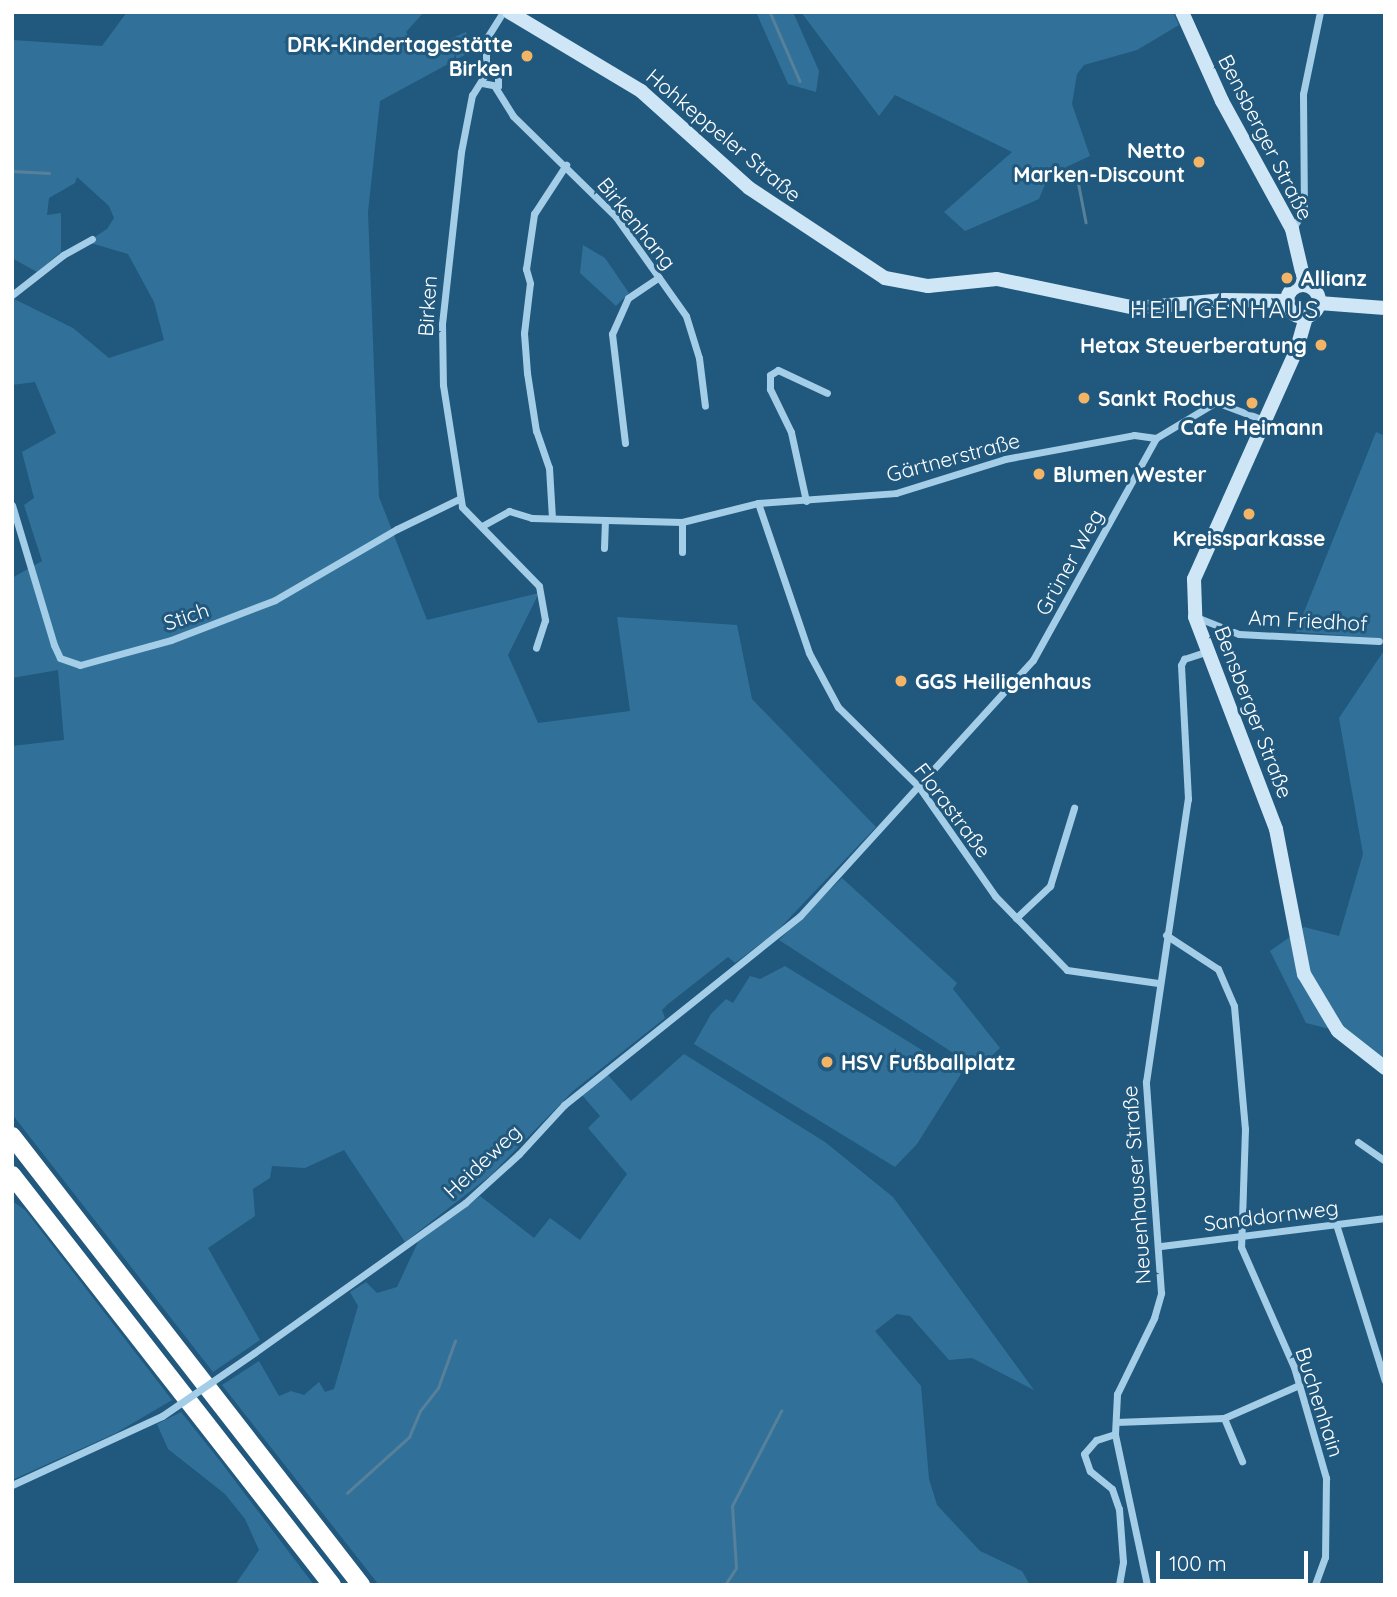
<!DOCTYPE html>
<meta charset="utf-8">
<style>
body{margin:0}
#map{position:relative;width:1397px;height:1597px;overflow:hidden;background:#21587d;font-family:Quicksand,sans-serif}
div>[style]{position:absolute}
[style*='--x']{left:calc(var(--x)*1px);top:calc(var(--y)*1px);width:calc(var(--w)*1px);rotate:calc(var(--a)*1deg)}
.green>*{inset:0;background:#317199}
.stream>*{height:2.5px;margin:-1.25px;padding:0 1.25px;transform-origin:1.25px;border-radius:1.25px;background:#57809a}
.street>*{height:7px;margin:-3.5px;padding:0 3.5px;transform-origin:3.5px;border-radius:3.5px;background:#a4cde7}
.secondary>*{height:14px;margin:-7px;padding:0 7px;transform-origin:7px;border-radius:7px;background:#cee6f5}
.secondary>.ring{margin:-7px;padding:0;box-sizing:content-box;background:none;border:14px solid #cee6f5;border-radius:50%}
.highway>*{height:18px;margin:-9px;padding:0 9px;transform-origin:9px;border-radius:9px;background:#fff}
.street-bridge>*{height:7px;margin:-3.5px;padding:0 3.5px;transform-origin:3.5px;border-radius:3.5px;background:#a4cde7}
.dots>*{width:19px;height:19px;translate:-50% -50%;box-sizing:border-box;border:4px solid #21587d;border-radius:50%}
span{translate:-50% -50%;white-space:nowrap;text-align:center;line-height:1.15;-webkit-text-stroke:6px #21587d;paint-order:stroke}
.poi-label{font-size:21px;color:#fff;font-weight:700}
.right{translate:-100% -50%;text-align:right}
.left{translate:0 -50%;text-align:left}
.street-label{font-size:21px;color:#fff}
.quarter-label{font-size:24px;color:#fff;letter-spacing:2px}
.frame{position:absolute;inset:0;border:14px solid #fff;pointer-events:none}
.scale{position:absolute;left:1156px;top:1551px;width:152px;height:32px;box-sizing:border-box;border:4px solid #fff;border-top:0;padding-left:9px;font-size:21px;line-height:24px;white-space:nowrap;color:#fff;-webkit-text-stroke:5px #21587d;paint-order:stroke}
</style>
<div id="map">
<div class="green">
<div style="clip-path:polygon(127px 12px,424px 12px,406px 32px,420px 52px,466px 32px,472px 51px,380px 101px,368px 212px,379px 497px,427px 620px,539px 593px,508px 655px,538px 723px,630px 711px,617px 617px,737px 625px,752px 699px,876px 827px,777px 931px,735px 963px,728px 957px,668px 1004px,662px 1010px,665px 1018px,573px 1091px,491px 1175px,405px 1242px,344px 1150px,305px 1168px,272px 1166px,270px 1178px,253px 1189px,255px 1216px,208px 1248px,260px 1340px,213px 1372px,12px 1114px,12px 746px,64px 740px,58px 670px,12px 678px,12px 578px,42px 561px,24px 505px,34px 498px,22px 452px,56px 433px,35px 382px,12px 385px,12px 298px,73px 328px,109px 358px,164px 340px,154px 302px,128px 254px,87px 242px,107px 229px,114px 218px,109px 206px,77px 177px,75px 183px,49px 198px,47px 215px,61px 213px,61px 252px,37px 272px,12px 258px,12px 40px,102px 46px)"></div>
<div style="clip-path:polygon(756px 12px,793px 12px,819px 71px,816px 92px,788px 84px)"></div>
<div style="clip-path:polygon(801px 12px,1173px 12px,1179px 25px,1137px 50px,1084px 65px,1077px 74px,1072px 104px,1090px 156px,1049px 175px,1039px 199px,965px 231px,944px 212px,1012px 152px,895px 95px,879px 116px)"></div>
<div style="clip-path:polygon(583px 245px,605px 258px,629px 293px,616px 306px,580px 273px)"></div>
<div style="clip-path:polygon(1376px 432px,1385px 436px,1385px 644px,1376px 638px,1296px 632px)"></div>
<div style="clip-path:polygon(1385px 649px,1385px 1068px,1338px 1031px,1306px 1023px,1270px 951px,1304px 927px,1339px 936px,1363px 854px,1339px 718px)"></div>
<div style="clip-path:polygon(842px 878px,957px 983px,953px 989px,1000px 1048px,978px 1069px,779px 940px)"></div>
<div style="clip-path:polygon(785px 966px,961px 1074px,917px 1144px,895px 1167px,694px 1044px,711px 1014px,726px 999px,733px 1003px,750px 976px,760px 979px)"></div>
<div style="clip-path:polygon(684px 1054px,825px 1142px,893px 1197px,1034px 1390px,972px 1358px,949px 1360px,910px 1316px,897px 1314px,875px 1331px,921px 1386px,929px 1479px,937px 1505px,980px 1551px,1022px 1571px,1030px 1585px,379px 1585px,222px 1385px,259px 1361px,279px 1396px,291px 1391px,304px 1395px,319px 1382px,325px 1392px,334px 1389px,358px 1306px,350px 1292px,366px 1282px,377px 1293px,397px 1287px,418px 1242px,480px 1196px,534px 1238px,550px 1218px,580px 1240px,627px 1174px,588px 1128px,600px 1116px,582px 1095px,607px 1074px,631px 1101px)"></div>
<div style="clip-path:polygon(12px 1201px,25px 1210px,172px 1400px,116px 1433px,12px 1480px)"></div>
<div style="clip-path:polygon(181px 1412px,220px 1461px,314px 1585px,235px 1585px,259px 1550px,245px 1519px,225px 1494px,168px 1449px,157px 1424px)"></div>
</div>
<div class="stream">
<div style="--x:770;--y:12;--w:75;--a:66.5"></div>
<div style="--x:12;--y:171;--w:37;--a:3"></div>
<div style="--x:1078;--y:181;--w:42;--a:79"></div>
<div style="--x:347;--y:1493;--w:84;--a:-42.1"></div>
<div style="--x:409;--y:1437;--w:28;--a:-67"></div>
<div style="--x:420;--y:1411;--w:29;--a:-52"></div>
<div style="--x:438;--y:1388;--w:50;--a:-70.1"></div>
<div style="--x:725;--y:1585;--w:20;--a:-57"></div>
<div style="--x:736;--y:1568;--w:62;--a:-93.7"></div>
<div style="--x:732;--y:1506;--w:107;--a:-62.7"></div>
</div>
<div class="street">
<div style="--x:503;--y:12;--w:32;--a:122"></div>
<div style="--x:486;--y:39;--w:34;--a:90"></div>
<div style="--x:486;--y:73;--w:26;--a:122"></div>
<div style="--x:472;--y:95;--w:58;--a:100.9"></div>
<div style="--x:461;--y:152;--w:173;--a:96.3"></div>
<div style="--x:442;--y:324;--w:61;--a:89.1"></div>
<div style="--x:443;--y:385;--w:123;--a:81.1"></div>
<div style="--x:462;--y:507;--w:110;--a:45.7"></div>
<div style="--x:539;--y:586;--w:35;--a:80"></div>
<div style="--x:545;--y:620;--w:29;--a:108"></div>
<div style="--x:482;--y:83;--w:16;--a:11"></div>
<div style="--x:498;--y:86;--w:12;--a:-90"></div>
<div style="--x:498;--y:74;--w:13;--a:-162"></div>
<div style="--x:495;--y:87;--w:34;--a:58"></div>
<div style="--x:513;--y:116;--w:144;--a:44.4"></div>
<div style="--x:616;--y:217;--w:121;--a:54.7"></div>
<div style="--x:686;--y:316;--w:44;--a:72.8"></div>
<div style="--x:699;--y:358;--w:48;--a:82.9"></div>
<div style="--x:1292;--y:229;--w:22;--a:-56"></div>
<div style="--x:1304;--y:211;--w:117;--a:-90.5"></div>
<div style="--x:1303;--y:94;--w:84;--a:-78.3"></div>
<div style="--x:12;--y:295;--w:65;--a:-38.1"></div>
<div style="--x:63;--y:255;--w:33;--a:-29"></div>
<div style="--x:625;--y:443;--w:110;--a:-96.8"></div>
<div style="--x:612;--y:334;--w:39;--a:-66"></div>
<div style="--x:628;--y:298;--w:37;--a:-34"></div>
<div style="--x:806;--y:501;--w:71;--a:-102.3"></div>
<div style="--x:791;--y:432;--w:48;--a:-116"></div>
<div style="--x:770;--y:389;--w:14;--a:-90"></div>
<div style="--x:770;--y:375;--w:9;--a:-32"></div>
<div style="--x:778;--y:370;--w:54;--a:25.1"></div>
<div style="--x:758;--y:503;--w:158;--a:71.2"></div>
<div style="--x:809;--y:653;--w:61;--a:61.8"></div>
<div style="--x:838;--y:707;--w:114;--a:44.6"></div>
<div style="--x:919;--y:787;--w:133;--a:55.1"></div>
<div style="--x:995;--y:896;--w:103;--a:45.8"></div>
<div style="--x:1067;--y:970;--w:92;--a:8.1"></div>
<div style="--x:12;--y:505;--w:146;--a:73.3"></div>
<div style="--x:54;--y:645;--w:14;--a:65"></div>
<div style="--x:60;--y:658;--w:21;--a:19"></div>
<div style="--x:80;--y:665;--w:94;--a:-15.4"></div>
<div style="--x:171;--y:640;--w:111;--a:-21"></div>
<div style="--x:275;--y:600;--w:141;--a:-30.2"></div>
<div style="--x:397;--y:529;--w:69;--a:-25.8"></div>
<div style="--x:552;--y:518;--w:50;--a:-93.4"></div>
<div style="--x:549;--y:468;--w:39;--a:-109"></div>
<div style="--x:536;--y:431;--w:59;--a:-98.8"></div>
<div style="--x:527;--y:373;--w:40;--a:-94.3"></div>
<div style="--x:524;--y:333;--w:50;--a:-83.2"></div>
<div style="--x:530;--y:283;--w:15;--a:-106"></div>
<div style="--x:526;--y:269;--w:56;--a:-81.7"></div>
<div style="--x:534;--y:214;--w:59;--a:-56.9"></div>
<div style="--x:682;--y:522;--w:30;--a:90"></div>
<div style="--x:482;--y:526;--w:31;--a:-29"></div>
<div style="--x:509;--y:511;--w:24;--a:17"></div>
<div style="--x:532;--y:518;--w:150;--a:1.5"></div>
<div style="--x:682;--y:522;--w:78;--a:-14"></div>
<div style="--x:758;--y:503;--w:138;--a:-4.1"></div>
<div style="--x:896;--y:493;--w:114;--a:-17.3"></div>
<div style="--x:1005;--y:459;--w:131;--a:-10.5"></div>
<div style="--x:1134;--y:435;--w:22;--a:8"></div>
<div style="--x:604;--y:548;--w:28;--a:-88"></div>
<div style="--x:1196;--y:617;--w:46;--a:21.6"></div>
<div style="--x:1239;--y:634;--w:140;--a:2.9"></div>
<div style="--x:1016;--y:918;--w:47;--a:-43.3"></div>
<div style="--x:1050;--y:886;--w:82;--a:-72.9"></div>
<div style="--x:1166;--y:935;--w:62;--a:33.2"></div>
<div style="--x:1218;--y:969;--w:40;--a:66.6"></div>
<div style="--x:1234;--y:1006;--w:123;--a:84.9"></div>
<div style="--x:1245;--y:1129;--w:118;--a:91.9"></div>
<div style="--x:1241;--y:1247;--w:131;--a:66.2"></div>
<div style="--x:1294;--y:1367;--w:116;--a:73.9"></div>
<div style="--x:1326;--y:1478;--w:79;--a:90.7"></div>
<div style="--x:1325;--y:1557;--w:30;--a:110"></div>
<div style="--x:1358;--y:1142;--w:33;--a:35"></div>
<div style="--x:1336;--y:1224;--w:164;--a:72.7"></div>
<div style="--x:1161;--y:1246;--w:226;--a:-7.1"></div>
<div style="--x:254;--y:1353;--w:259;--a:-35.4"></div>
<div style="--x:465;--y:1203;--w:73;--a:-42.2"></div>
<div style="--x:519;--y:1154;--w:67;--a:-47.4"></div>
<div style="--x:564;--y:1105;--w:302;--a:-38.7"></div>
<div style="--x:800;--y:916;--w:346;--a:-47.7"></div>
<div style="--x:1033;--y:660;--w:254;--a:-61"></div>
<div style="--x:1156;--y:438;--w:70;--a:-31"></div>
<div style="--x:1216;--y:402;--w:51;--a:20.6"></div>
<div style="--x:1224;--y:1418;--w:47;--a:67.3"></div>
<div style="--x:1116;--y:1422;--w:108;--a:-2.1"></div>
<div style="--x:1224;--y:1418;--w:82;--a:-23.7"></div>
<div style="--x:1115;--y:1434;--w:20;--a:162"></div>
<div style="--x:1096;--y:1440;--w:18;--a:131"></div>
<div style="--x:1084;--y:1454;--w:18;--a:71"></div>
<div style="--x:1090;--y:1471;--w:28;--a:39"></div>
<div style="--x:1112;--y:1489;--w:21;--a:71"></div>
<div style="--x:1119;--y:1509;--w:53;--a:85.7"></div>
<div style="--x:1123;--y:1562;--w:23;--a:100"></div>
<div style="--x:12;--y:1485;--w:165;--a:-24.7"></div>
<div style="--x:1147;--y:1585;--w:154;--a:-102"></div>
<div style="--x:1115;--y:1434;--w:40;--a:-87.1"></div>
<div style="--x:1117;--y:1394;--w:85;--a:-64"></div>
<div style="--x:1154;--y:1318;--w:26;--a:-74"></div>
<div style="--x:1161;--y:1293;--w:212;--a:-94.1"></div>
<div style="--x:1146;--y:1082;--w:286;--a:-81.6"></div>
<div style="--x:1188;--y:799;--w:134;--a:-93"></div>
<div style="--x:1181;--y:665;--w:7;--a:-63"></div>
<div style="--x:1184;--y:659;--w:22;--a:-18"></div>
</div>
<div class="secondary">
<div style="--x:509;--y:12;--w:154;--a:30.9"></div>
<div style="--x:641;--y:91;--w:145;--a:41.9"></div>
<div style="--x:749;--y:188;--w:163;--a:33.5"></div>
<div style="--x:885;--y:278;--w:44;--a:10.5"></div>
<div style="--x:928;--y:286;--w:69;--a:-5.8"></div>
<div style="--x:997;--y:279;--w:142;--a:11.8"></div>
<div style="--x:1136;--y:308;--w:89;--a:-5.1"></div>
<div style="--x:1225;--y:300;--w:63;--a:0.9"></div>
<div style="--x:1182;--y:12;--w:98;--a:65.8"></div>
<div style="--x:1222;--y:101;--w:146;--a:61.3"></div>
<div style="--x:1292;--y:229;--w:57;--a:76.9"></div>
<div class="ring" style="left:1287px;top:285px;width:18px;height:18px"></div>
<div style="--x:1319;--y:303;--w:66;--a:4.3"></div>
<div style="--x:1306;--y:317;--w:35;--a:106"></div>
<div style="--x:1296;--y:351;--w:250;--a:114.1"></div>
<div style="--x:1194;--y:579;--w:38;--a:88"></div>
<div style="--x:1195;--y:617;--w:227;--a:69.1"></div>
<div style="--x:1276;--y:829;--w:148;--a:79.1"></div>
<div style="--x:1304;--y:974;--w:66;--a:59.2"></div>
<div style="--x:1338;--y:1031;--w:60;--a:38.2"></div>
</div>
<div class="highway">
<div style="--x:12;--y:1136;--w:569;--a:52.14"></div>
<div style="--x:12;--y:1175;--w:520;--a:52.03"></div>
</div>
<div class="street-bridge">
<div style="--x:162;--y:1416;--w:112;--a:-34.4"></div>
</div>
<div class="dots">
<div style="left:527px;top:56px;background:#f3b466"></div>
<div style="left:1199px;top:162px;background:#f3b466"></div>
<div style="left:1287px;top:278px;background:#f3b466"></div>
<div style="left:1321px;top:345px;background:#f3b466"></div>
<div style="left:1084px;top:398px;background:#f3b466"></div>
<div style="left:1252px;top:403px;background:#f3b466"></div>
<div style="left:1039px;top:474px;background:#f3b466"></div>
<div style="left:1249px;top:514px;background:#f3b466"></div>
<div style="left:901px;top:681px;background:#f3b466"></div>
<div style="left:827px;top:1062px;background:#f3b466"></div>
</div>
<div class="poi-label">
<span class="right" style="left:513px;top:56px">DRK-Kindertagestätte<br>Birken</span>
<span class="right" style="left:1185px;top:162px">Netto<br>Marken-Discount</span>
<span class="left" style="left:1301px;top:278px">Allianz</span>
<span class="right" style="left:1307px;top:345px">Hetax Steuerberatung</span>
<span class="left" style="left:1098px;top:398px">Sankt Rochus</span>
<span style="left:1252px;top:427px">Cafe Heimann</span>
<span class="left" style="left:1053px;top:474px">Blumen Wester</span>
<span style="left:1249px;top:538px">Kreissparkasse</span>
<span class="left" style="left:915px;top:681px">GGS Heiligenhaus</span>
<span class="left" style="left:841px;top:1062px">HSV Fußballplatz</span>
</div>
<div class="street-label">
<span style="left:724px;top:135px;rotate:40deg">Hohkeppeler Straße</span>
<span style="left:1266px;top:137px;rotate:63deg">Bensberger Straße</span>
<span style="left:637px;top:223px;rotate:51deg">Birkenhang</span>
<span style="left:427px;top:306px;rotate:-86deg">Birken</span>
<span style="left:953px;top:457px;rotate:-15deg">Gärtnerstraße</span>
<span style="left:1069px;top:562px;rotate:-61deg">Grüner Weg</span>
<span style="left:186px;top:616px;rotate:-19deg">Stich</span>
<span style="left:1308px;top:620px;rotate:3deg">Am Friedhof</span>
<span style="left:1254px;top:712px;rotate:69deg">Bensberger Straße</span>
<span style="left:953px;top:810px;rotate:53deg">Florastraße</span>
<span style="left:482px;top:1161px;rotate:-43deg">Heideweg</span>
<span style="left:1136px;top:1185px;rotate:-94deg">Neuenhauser Straße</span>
<span style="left:1271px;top:1215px;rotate:-7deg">Sanddornweg</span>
<span style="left:1320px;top:1402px;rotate:72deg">Buchenhain</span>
</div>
<div class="quarter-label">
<span style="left:1225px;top:310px">HEILIGENHAUS</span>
</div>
<div class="frame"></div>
<div class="scale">100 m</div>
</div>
